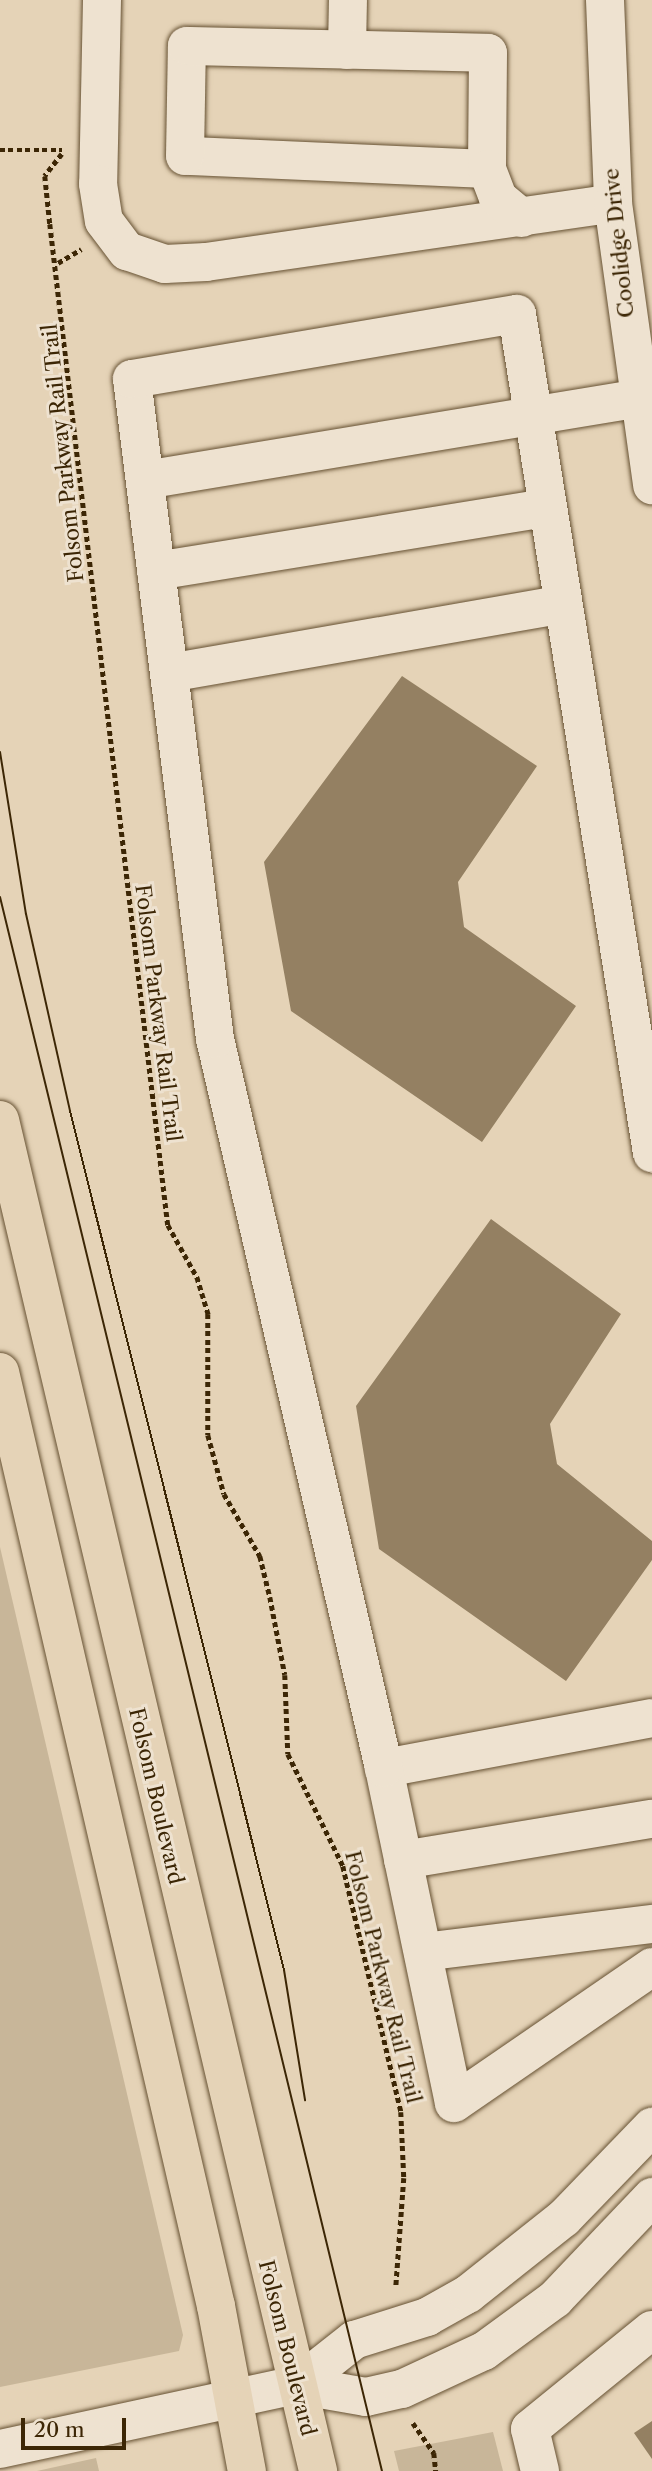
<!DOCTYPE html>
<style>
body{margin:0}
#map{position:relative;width:652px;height:2471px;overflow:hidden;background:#e5d3b7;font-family:"Libre Caslon Text",serif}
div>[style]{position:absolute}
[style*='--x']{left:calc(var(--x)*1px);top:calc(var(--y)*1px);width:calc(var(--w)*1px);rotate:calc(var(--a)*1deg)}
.green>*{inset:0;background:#c8b699}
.building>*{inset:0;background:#948062}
.path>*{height:4.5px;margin-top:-2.25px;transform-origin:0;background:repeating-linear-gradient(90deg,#3c2605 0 5px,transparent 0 8.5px)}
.roads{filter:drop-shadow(0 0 2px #665132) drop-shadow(0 0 2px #665132)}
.minor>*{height:38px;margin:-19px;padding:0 19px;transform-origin:19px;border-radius:19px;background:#eee2d0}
.major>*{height:38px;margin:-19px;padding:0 19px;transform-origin:19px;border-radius:19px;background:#e5d3b7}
.tram>*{height:2px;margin:-1px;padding:0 1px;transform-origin:1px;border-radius:1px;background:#3c2605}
span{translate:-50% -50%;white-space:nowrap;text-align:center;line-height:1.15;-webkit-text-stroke:6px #eee2d0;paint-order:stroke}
.street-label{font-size:21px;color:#3c2605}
.scale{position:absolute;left:21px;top:2418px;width:105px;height:32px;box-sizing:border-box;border:4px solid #3c2605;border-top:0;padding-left:9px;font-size:21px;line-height:24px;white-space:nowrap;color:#3c2605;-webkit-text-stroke:5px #eee2d0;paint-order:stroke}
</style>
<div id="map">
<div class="green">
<div style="clip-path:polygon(0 1547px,183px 2335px,179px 2351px,0 2387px)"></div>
<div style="clip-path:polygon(493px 2432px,503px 2471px,399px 2471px,394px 2451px)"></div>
<div style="clip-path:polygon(96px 2458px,99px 2471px,37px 2471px)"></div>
</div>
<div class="building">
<div style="clip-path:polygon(402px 676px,537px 766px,458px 882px,464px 927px,576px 1006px,482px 1142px,291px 1011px,264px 862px)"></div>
<div style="clip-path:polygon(491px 1219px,621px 1314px,550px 1424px,557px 1464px,652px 1541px,652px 1560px,566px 1681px,379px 1549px,356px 1406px)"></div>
<div style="clip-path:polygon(652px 2421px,652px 2459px,634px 2433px)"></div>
</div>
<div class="path">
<div style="--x:0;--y:150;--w:62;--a:0"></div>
<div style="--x:62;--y:154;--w:28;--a:128"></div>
<div style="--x:45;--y:176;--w:48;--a:84.1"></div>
<div style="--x:50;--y:224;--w:1008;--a:83.28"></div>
<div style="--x:168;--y:1225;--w:60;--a:60.9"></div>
<div style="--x:197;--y:1277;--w:39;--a:73"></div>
<div style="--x:208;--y:1314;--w:121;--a:90"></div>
<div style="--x:208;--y:1435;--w:61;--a:74.8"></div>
<div style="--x:224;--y:1494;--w:72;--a:59.9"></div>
<div style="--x:260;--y:1556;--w:42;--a:76.3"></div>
<div style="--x:270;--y:1597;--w:79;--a:79.1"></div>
<div style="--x:285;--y:1675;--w:79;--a:87.8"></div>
<div style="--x:288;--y:1754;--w:125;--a:63.8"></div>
<div style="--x:343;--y:1866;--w:253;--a:76.7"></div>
<div style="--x:401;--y:2112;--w:66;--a:87.4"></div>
<div style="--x:404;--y:2178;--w:110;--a:94.2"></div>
<div style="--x:58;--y:263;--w:27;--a:-31"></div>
<div style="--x:413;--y:2423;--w:37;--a:55"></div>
<div style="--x:434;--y:2453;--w:18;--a:84"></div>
</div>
<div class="roads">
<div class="minor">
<div style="--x:102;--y:0;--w:184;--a:91.2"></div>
<div style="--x:98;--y:184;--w:37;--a:81"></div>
<div style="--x:104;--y:221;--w:38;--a:53"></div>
<div style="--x:127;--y:251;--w:40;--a:18.9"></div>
<div style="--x:165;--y:264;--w:41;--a:-2.8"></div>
<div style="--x:206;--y:262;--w:411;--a:-8.2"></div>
<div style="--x:605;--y:0;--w:203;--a:87.7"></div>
<div style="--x:613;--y:203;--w:285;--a:82.1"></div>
<div style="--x:347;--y:50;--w:50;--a:-88.9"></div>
<div style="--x:487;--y:169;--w:302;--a:-177.5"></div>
<div style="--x:185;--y:156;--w:110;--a:-89"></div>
<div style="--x:187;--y:46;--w:301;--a:1.3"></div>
<div style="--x:488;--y:53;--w:116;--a:90.5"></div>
<div style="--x:487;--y:169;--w:31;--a:69"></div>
<div style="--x:498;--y:198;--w:31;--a:40"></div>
<div style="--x:145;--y:480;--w:500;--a:-9.4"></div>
<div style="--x:156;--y:571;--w:396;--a:-9.2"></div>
<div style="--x:169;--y:673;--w:400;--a:-9.9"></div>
<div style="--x:652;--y:1718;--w:273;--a:169.4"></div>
<div style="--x:384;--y:1768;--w:342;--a:78.2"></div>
<div style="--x:454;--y:2103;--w:240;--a:-34.5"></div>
<div style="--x:384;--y:1768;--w:748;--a:-103.05"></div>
<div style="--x:215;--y:1039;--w:665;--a:-97.17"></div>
<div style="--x:132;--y:379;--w:390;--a:-9.6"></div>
<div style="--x:517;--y:314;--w:850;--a:80.86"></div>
<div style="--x:403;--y:1860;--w:252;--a:-9.4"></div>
<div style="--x:423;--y:1952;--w:231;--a:-7"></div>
<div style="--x:297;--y:2385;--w:73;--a:-38.3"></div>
<div style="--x:354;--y:2340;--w:77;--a:-17.5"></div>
<div style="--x:427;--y:2317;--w:47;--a:-29.3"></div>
<div style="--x:468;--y:2294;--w:122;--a:-38.4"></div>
<div style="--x:564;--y:2218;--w:127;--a:-46"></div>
<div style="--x:0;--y:2449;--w:304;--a:-12.2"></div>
<div style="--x:297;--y:2385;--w:70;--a:9.9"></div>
<div style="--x:366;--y:2397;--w:37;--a:-13"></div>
<div style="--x:402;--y:2389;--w:90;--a:-24.9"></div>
<div style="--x:484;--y:2351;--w:88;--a:-36.2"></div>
<div style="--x:555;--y:2299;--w:141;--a:-46.4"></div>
<div style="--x:540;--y:2471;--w:43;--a:-103.4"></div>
<div style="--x:530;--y:2429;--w:157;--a:-39.1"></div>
</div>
<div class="major">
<div style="--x:0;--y:1120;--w:1388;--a:76.75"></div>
<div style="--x:0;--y:1372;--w:959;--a:76.98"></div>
<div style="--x:216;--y:2306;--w:168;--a:79.4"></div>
</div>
</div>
<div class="tram">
<div style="--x:0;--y:752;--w:164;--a:80.9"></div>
<div style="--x:26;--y:914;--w:202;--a:77.4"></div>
<div style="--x:70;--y:1111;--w:885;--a:76.01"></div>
<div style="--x:284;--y:1970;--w:132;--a:80.8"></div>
<div style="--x:0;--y:897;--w:1620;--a:76.36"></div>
</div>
<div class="street-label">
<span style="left:619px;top:243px;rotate:-96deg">Coolidge Drive</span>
<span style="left:63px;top:453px;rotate:-96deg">Folsom Parkway Rail Trail</span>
<span style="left:158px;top:1013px;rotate:83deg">Folsom Parkway Rail Trail</span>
<span style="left:156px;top:1796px;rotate:77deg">Folsom Boulevard</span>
<span style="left:383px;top:1977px;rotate:76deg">Folsom Parkway Rail Trail</span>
<span style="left:287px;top:2348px;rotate:76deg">Folsom Boulevard</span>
</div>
<div class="scale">20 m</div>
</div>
